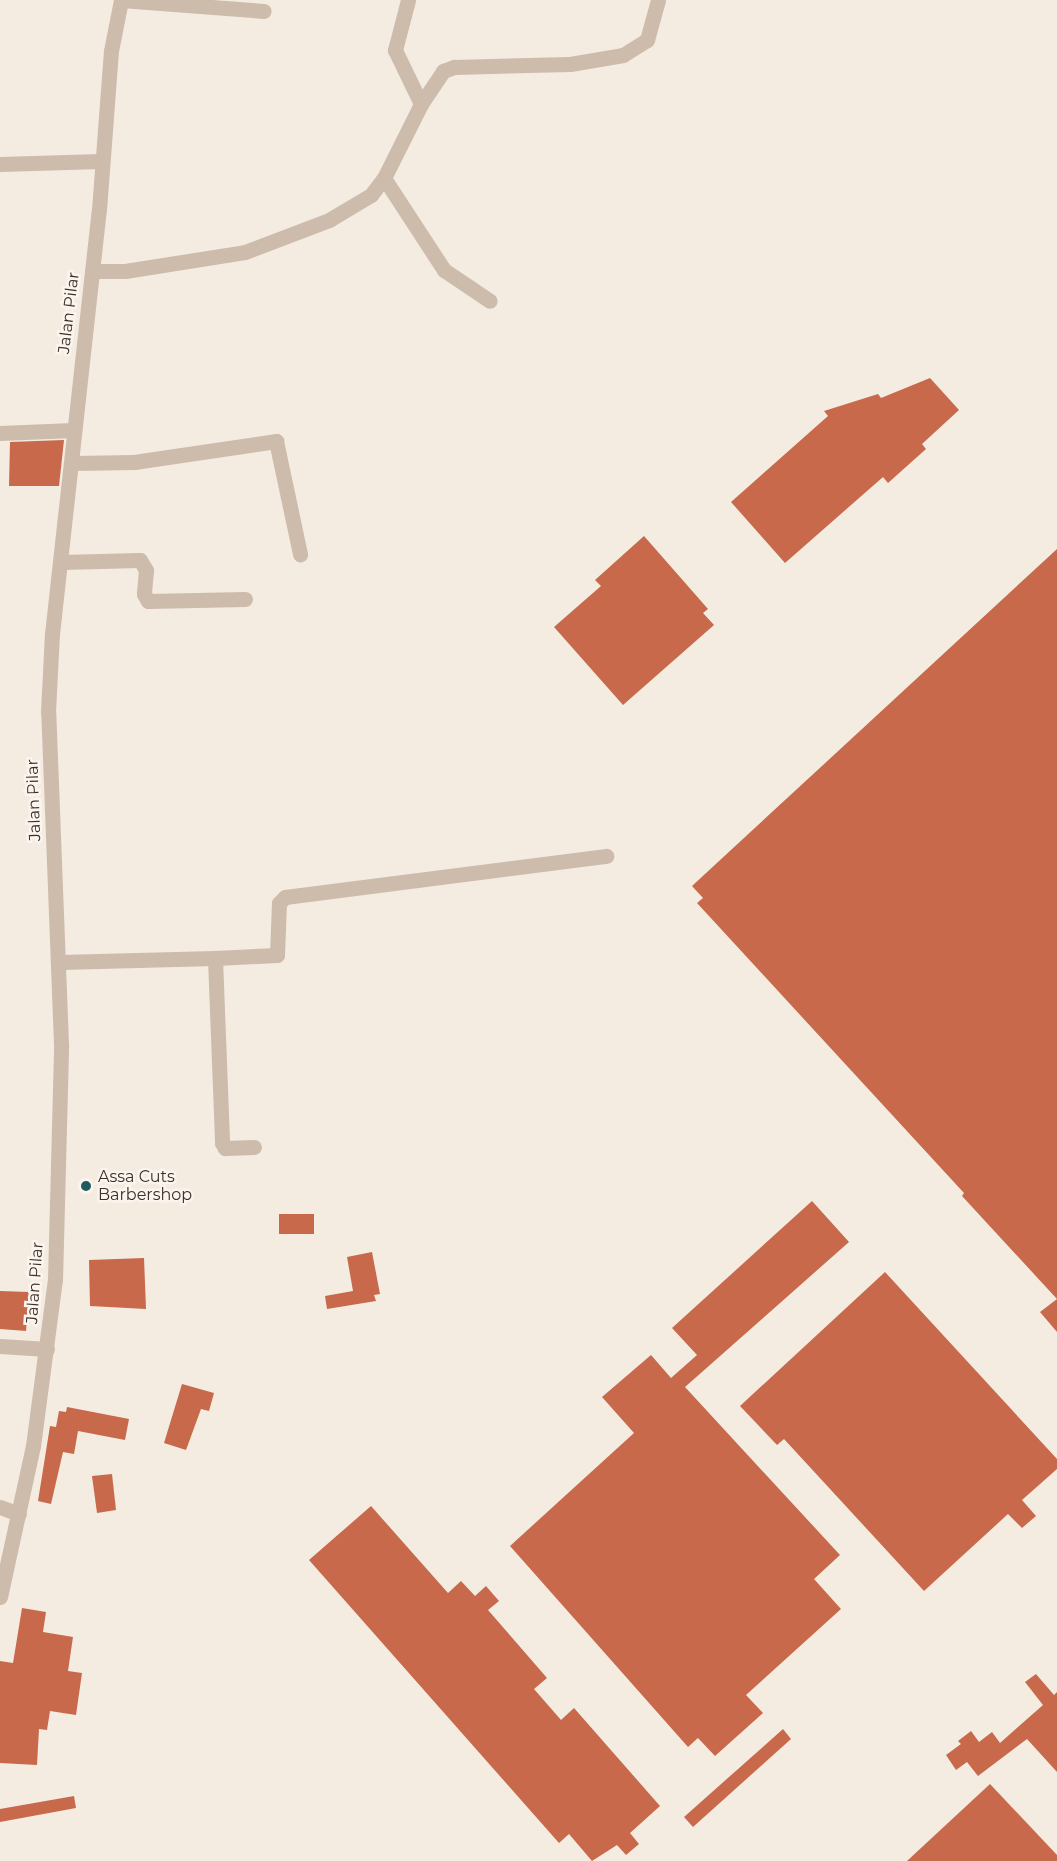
<!DOCTYPE html>
<style>
body{margin:0}
#map{position:relative;width:1057px;height:1861px;overflow:hidden;background:#f4ebe1;font-family:Montserrat,sans-serif}
div>[style]{position:absolute}
[style*='--x']{left:calc(var(--x)*1px);top:calc(var(--y)*1px);width:calc(var(--w)*1px);rotate:calc(var(--a)*1deg)}
.building>*{inset:0;background:#c8694b}
.street>*{height:15px;margin:-7.5px;padding:0 7.5px;transform-origin:7.5px;border-radius:7.5px;background:#cdbbac}
.dots>*{width:16px;height:16px;translate:-50% -50%;box-sizing:border-box;border:3px solid #fbf5ee;border-radius:50%}
span{translate:-50% -50%;white-space:nowrap;text-align:center;line-height:1.15;-webkit-text-stroke:5px #fbf5ee;paint-order:stroke}
.street-label{font-size:16px;color:#3b302b}
.poi-label{font-size:16px;color:#3b302b}
.left{translate:0 -50%;text-align:left}
</style>
<div id="map">
<div class="building">
<div style="clip-path:polygon(930px 378px,959px 410px,922px 444px,926px 449px,888px 483px,883px 477px,785px 563px,731px 502px,828px 416px,824px 411px,878px 394px,881px 398px)"></div>
<div style="clip-path:polygon(64px 440px,59px 486px,9px 486px,10px 442px)"></div>
<div style="clip-path:polygon(644px 536px,708px 609px,703px 613px,714px 625px,623px 705px,554px 627px,601px 586px,595px 580px)"></div>
<div style="clip-path:polygon(1057px 549px,1057px 1332px,1040px 1312px,1057px 1299px,962px 1196px,964px 1193px,697px 903px,703px 898px,692px 886px)"></div>
<div style="clip-path:polygon(812px 1201px,849px 1242px,685px 1387px,840px 1555px,814px 1579px,841px 1609px,746px 1695px,763px 1713px,715px 1756px,698px 1738px,688px 1747px,510px 1546px,634px 1433px,602px 1397px,651px 1355px,671px 1378px,697px 1355px,672px 1328px)"></div>
<div style="clip-path:polygon(279px 1214px,314px 1214px,314px 1234px,279px 1234px)"></div>
<div style="clip-path:polygon(372px 1252px,380px 1294px,374px 1295px,376px 1301px,327px 1309px,325px 1296px,353px 1291px,347px 1257px)"></div>
<div style="clip-path:polygon(144px 1258px,146px 1309px,90px 1306px,89px 1260px)"></div>
<div style="clip-path:polygon(885px 1272px,1057px 1459px,1057px 1469px,1022px 1500px,1036px 1516px,1022px 1528px,1008px 1514px,924px 1591px,784px 1439px,777px 1445px,740px 1406px)"></div>
<div style="clip-path:polygon(0 1291px,29px 1292px,26px 1331px,0 1329px)"></div>
<div style="clip-path:polygon(182px 1384px,214px 1393px,209px 1411px,201px 1409px,186px 1450px,164px 1443px)"></div>
<div style="clip-path:polygon(67px 1407px,129px 1419px,125px 1440px,78px 1431px,74px 1454px,63px 1452px,51px 1504px,38px 1501px,50px 1426px,56px 1427px,59px 1411px,66px 1412px)"></div>
<div style="clip-path:polygon(112px 1474px,116px 1510px,97px 1513px,92px 1476px)"></div>
<div style="clip-path:polygon(371px 1506px,448px 1593px,461px 1581px,475px 1596px,486px 1586px,499px 1601px,488px 1610px,547px 1678px,534px 1689px,561px 1720px,574px 1708px,660px 1806px,630px 1833px,639px 1844px,626px 1855px,617px 1845px,592px 1861px,569px 1834px,559px 1843px,309px 1560px)"></div>
<div style="clip-path:polygon(22px 1608px,46px 1612px,43px 1632px,73px 1637px,68px 1671px,82px 1673px,76px 1715px,50px 1711px,47px 1730px,39px 1729px,37px 1765px,0 1763px,0 1661px,13px 1663px)"></div>
<div style="clip-path:polygon(1036px 1674px,1054px 1695px,1057px 1692px,1057px 1772px,1027px 1739px,978px 1776px,967px 1762px,956px 1770px,946px 1755px,961px 1744px,958px 1741px,971px 1731px,979px 1742px,992px 1732px,1000px 1743px,1043px 1705px,1025px 1682px)"></div>
<div style="clip-path:polygon(783px 1729px,791px 1739px,693px 1827px,684px 1817px)"></div>
<div style="clip-path:polygon(990px 1784px,1057px 1855px,1057px 1861px,907px 1861px)"></div>
<div style="clip-path:polygon(74px 1796px,76px 1808px,0 1822px,0 1809px)"></div>
</div>
<div class="street">
<div style="--x:408;--y:0;--w:52;--a:104.6"></div>
<div style="--x:395;--y:50;--w:60;--a:64.3"></div>
<div style="--x:0;--y:164;--w:101;--a:-1.7"></div>
<div style="--x:384;--y:178;--w:110;--a:56.9"></div>
<div style="--x:444;--y:270;--w:55;--a:34"></div>
<div style="--x:93;--y:271;--w:32;--a:0"></div>
<div style="--x:125;--y:271;--w:121;--a:-9"></div>
<div style="--x:245;--y:252;--w:90;--a:-20.9"></div>
<div style="--x:329;--y:220;--w:49;--a:-30.8"></div>
<div style="--x:371;--y:195;--w:21;--a:-53"></div>
<div style="--x:384;--y:178;--w:83;--a:-63.4"></div>
<div style="--x:421;--y:104;--w:40;--a:-56"></div>
<div style="--x:443;--y:71;--w:12;--a:-20"></div>
<div style="--x:454;--y:67;--w:116;--a:-1.5"></div>
<div style="--x:570;--y:64;--w:54;--a:-9.6"></div>
<div style="--x:623;--y:55;--w:28;--a:-32"></div>
<div style="--x:647;--y:40;--w:41;--a:-74.6"></div>
<div style="--x:0;--y:433;--w:73;--a:-2.4"></div>
<div style="--x:73;--y:463;--w:61;--a:-0.9"></div>
<div style="--x:134;--y:462;--w:144;--a:-8.4"></div>
<div style="--x:276;--y:441;--w:116;--a:78"></div>
<div style="--x:61;--y:562;--w:79;--a:-1.5"></div>
<div style="--x:140;--y:560;--w:12;--a:59"></div>
<div style="--x:146;--y:570;--w:24;--a:95"></div>
<div style="--x:144;--y:594;--w:8;--a:60"></div>
<div style="--x:148;--y:601;--w:97;--a:-1.2"></div>
<div style="--x:215;--y:958;--w:62;--a:-2.8"></div>
<div style="--x:277;--y:955;--w:52;--a:-87.8"></div>
<div style="--x:279;--y:903;--w:8;--a:-45"></div>
<div style="--x:285;--y:897;--w:324;--a:-7.3"></div>
<div style="--x:60;--y:962;--w:155;--a:-1.5"></div>
<div style="--x:215;--y:958;--w:185;--a:87.8"></div>
<div style="--x:222;--y:1143;--w:6;--a:59"></div>
<div style="--x:225;--y:1148;--w:29;--a:-2"></div>
<div style="--x:0;--y:1346;--w:47;--a:3.7"></div>
<div style="--x:0;--y:1507;--w:20;--a:20"></div>
<div style="--x:0;--y:1597;--w:155;--a:-77.7"></div>
<div style="--x:33;--y:1446;--w:167;--a:-82.5"></div>
<div style="--x:55;--y:1280;--w:236;--a:-88.5"></div>
<div style="--x:61;--y:1044;--w:332;--a:-92.2"></div>
<div style="--x:48;--y:712;--w:78;--a:-87.1"></div>
<div style="--x:52;--y:634;--w:427;--a:-83.7"></div>
<div style="--x:99;--y:210;--w:159;--a:-85.7"></div>
<div style="--x:111;--y:51;--w:52;--a:-78.9"></div>
<div style="--x:121;--y:0;--w:143;--a:4.4"></div>
</div>
<div class="dots">
<div style="left:86px;top:1186px;background:#1f5a5e"></div>
</div>
<div class="street-label">
<span style="left:69px;top:313px;rotate:-83deg">Jalan Pilar</span>
<span style="left:34px;top:800px;rotate:-92deg">Jalan Pilar</span>
<span style="left:35px;top:1283px;rotate:-86deg">Jalan Pilar</span>
</div>
<div class="poi-label">
<span class="left" style="left:98px;top:1186px">Assa Cuts<br>Barbershop</span>
</div>
</div>
